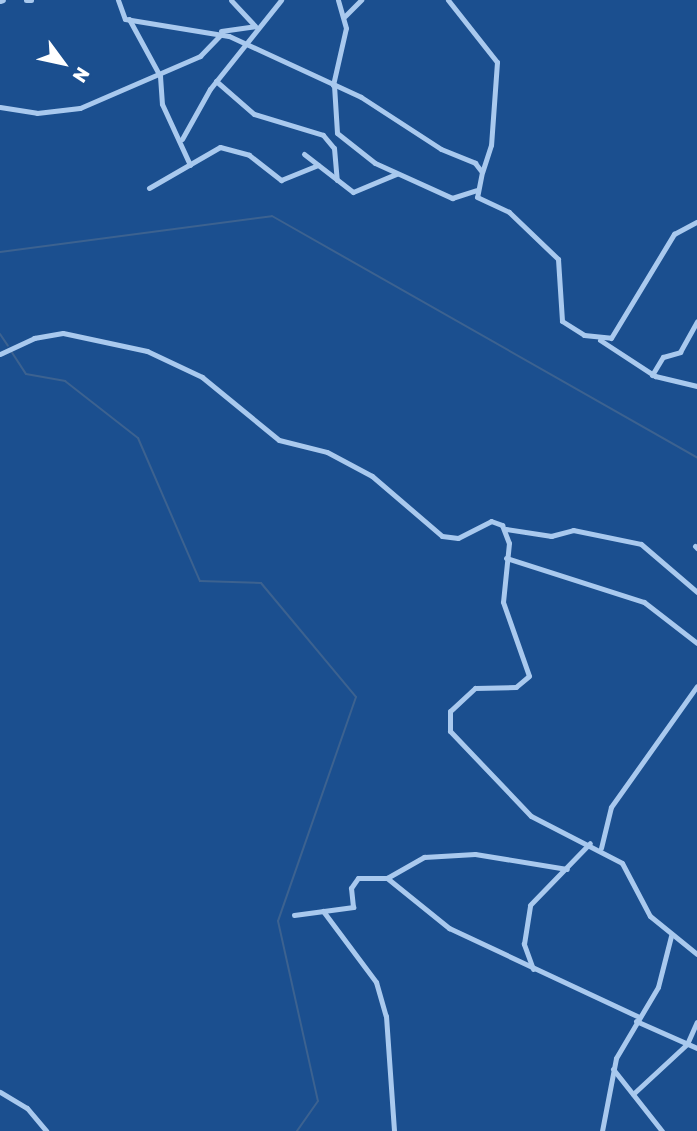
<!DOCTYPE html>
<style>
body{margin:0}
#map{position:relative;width:697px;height:1131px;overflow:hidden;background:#1b4f8f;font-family:Rubik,sans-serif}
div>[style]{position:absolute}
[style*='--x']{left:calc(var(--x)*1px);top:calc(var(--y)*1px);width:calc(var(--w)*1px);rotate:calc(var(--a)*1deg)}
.stream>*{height:2px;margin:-1px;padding:0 1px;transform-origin:1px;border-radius:1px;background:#3c6290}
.minor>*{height:5px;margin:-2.5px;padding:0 2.5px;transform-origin:2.5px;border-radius:2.5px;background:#a9c9ee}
span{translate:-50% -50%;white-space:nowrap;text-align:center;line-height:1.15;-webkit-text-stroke:5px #1b4f8f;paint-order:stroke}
.north{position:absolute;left:28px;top:28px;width:70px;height:70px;-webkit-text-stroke:5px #1b4f8f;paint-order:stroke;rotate:123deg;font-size:19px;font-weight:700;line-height:28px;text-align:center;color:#fff}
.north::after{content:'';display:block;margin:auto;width:24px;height:32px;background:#fff;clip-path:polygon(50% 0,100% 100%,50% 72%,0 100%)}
</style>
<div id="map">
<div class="stream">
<div style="--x:0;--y:252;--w:274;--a:-7.5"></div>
<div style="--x:272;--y:216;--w:489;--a:29.6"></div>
<div style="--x:0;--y:334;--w:14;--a:56"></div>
<div style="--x:11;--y:351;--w:27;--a:57"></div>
<div style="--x:26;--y:374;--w:40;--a:10"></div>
<div style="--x:65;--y:381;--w:93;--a:38"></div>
<div style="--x:138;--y:438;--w:156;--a:66.6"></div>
<div style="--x:200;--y:581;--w:61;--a:1.9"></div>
<div style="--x:261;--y:583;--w:148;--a:50.2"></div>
<div style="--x:356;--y:697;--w:237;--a:109.2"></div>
<div style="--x:278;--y:921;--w:184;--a:77.5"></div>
<div style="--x:318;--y:1101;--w:37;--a:125"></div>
</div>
<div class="minor">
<div style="--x:26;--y:0;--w:5;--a:0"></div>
<div style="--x:118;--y:0;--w:20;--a:70"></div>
<div style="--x:125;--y:19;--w:105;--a:9.3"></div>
<div style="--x:229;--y:36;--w:145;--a:24.8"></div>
<div style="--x:361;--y:97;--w:95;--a:33"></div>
<div style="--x:441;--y:149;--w:37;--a:22"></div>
<div style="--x:475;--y:163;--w:11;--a:52"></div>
<div style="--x:482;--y:172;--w:25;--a:101"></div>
<div style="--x:477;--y:197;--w:35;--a:25"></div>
<div style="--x:509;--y:212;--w:68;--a:43.8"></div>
<div style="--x:558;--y:259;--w:62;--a:86.3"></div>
<div style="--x:562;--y:321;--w:26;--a:32"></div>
<div style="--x:584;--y:335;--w:27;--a:6"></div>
<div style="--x:611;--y:338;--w:122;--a:-58.8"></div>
<div style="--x:674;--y:234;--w:26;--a:-28"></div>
<div style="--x:448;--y:0;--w:79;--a:51.7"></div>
<div style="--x:497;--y:62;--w:83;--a:94.1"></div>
<div style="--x:491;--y:145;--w:28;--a:108"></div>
<div style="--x:0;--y:1;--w:3;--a:-18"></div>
<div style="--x:345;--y:16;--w:23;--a:-45"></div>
<div style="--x:129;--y:19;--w:65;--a:61.5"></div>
<div style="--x:160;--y:76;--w:28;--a:86"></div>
<div style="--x:162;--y:104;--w:67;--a:65.3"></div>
<div style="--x:221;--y:31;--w:34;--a:-8"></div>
<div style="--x:255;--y:26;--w:35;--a:-133"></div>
<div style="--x:216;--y:81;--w:50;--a:41"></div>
<div style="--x:254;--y:114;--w:72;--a:16.9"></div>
<div style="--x:323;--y:135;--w:17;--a:50"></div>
<div style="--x:334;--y:148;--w:32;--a:85"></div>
<div style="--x:333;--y:85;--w:58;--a:-77.2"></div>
<div style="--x:346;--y:28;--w:29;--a:-106"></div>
<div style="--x:334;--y:85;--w:48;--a:86.4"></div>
<div style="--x:337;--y:133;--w:48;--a:38.3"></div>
<div style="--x:375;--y:163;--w:85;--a:24.4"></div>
<div style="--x:452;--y:198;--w:25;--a:-18"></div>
<div style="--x:0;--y:107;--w:37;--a:9"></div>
<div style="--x:37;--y:113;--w:43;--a:-6.6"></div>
<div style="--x:80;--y:108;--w:131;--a:-23.4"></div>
<div style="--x:200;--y:56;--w:32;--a:-46"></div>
<div style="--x:182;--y:139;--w:57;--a:-60.8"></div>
<div style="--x:210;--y:89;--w:114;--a:-51.4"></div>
<div style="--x:304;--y:154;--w:62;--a:37.8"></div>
<div style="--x:353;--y:192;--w:47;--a:-22.7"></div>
<div style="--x:149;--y:188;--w:82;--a:-30"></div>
<div style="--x:220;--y:147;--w:30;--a:15"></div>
<div style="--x:249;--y:155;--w:41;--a:38"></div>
<div style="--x:281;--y:180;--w:40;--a:-22"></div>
<div style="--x:600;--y:340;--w:66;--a:33.2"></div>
<div style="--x:655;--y:376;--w:43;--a:13.4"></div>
<div style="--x:0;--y:354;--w:38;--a:-25"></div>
<div style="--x:34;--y:338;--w:29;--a:-10"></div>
<div style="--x:63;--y:333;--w:86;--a:12.1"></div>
<div style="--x:147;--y:351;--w:61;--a:25.3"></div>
<div style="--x:202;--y:377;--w:99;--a:39.3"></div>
<div style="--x:279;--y:440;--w:49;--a:14"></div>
<div style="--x:327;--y:452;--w:51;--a:28.1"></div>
<div style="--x:372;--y:476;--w:92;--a:40.6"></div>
<div style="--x:442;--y:536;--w:16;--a:7"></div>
<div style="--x:458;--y:538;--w:37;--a:-27"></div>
<div style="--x:491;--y:521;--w:12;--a:20"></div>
<div style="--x:502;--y:525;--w:19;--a:69"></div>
<div style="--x:509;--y:543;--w:59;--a:95.8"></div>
<div style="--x:503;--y:602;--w:78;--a:70.6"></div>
<div style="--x:529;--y:676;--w:17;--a:140"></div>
<div style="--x:516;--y:687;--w:41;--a:178.6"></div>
<div style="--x:475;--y:688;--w:34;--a:137"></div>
<div style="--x:450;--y:711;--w:20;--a:90"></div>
<div style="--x:450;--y:731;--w:117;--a:46.4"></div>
<div style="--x:531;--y:816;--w:102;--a:27.3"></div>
<div style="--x:622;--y:863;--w:60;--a:62.2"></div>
<div style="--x:650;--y:916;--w:60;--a:39"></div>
<div style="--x:652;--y:375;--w:21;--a:-59"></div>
<div style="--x:663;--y:357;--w:18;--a:-16"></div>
<div style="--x:680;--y:352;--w:35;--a:-61"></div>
<div style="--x:506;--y:529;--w:46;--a:8.8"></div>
<div style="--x:551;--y:536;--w:23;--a:-15"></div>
<div style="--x:573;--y:530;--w:69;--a:11.6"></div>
<div style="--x:641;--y:544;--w:74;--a:40.6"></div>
<div style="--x:695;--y:546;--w:3;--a:45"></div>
<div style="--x:506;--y:558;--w:145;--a:17.7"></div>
<div style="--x:644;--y:602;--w:67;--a:37.7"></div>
<div style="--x:601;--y:848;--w:42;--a:-76.3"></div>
<div style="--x:611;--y:807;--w:148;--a:-54.6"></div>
<div style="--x:387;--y:878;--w:80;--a:38.9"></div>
<div style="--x:449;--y:928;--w:210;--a:25.1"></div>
<div style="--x:323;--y:911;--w:89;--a:53.3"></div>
<div style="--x:376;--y:982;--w:35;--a:74"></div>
<div style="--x:386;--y:1016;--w:115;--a:86"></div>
<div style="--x:294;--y:915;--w:60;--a:-7.7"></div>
<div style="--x:353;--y:907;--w:19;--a:-96"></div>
<div style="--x:351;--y:888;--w:12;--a:-55"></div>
<div style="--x:358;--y:878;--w:29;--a:0"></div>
<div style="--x:387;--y:878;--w:43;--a:-29.6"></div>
<div style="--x:424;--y:857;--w:51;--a:-3.4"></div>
<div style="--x:475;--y:854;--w:93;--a:9.3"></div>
<div style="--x:533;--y:969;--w:27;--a:-110"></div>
<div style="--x:524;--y:944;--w:39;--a:-81"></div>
<div style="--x:530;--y:905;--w:86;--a:-45.9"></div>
<div style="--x:636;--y:1021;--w:67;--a:23.9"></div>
<div style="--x:613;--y:1069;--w:79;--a:51.7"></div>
<div style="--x:0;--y:1092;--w:31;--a:31"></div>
<div style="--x:27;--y:1108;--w:30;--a:50"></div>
<div style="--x:633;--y:1094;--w:74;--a:-42.8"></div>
<div style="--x:687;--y:1044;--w:24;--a:-66"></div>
<div style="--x:602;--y:1131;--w:74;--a:-79.1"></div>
<div style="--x:616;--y:1058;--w:82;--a:-59.4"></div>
<div style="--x:658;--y:987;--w:53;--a:-75.7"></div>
</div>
<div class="north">N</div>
</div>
